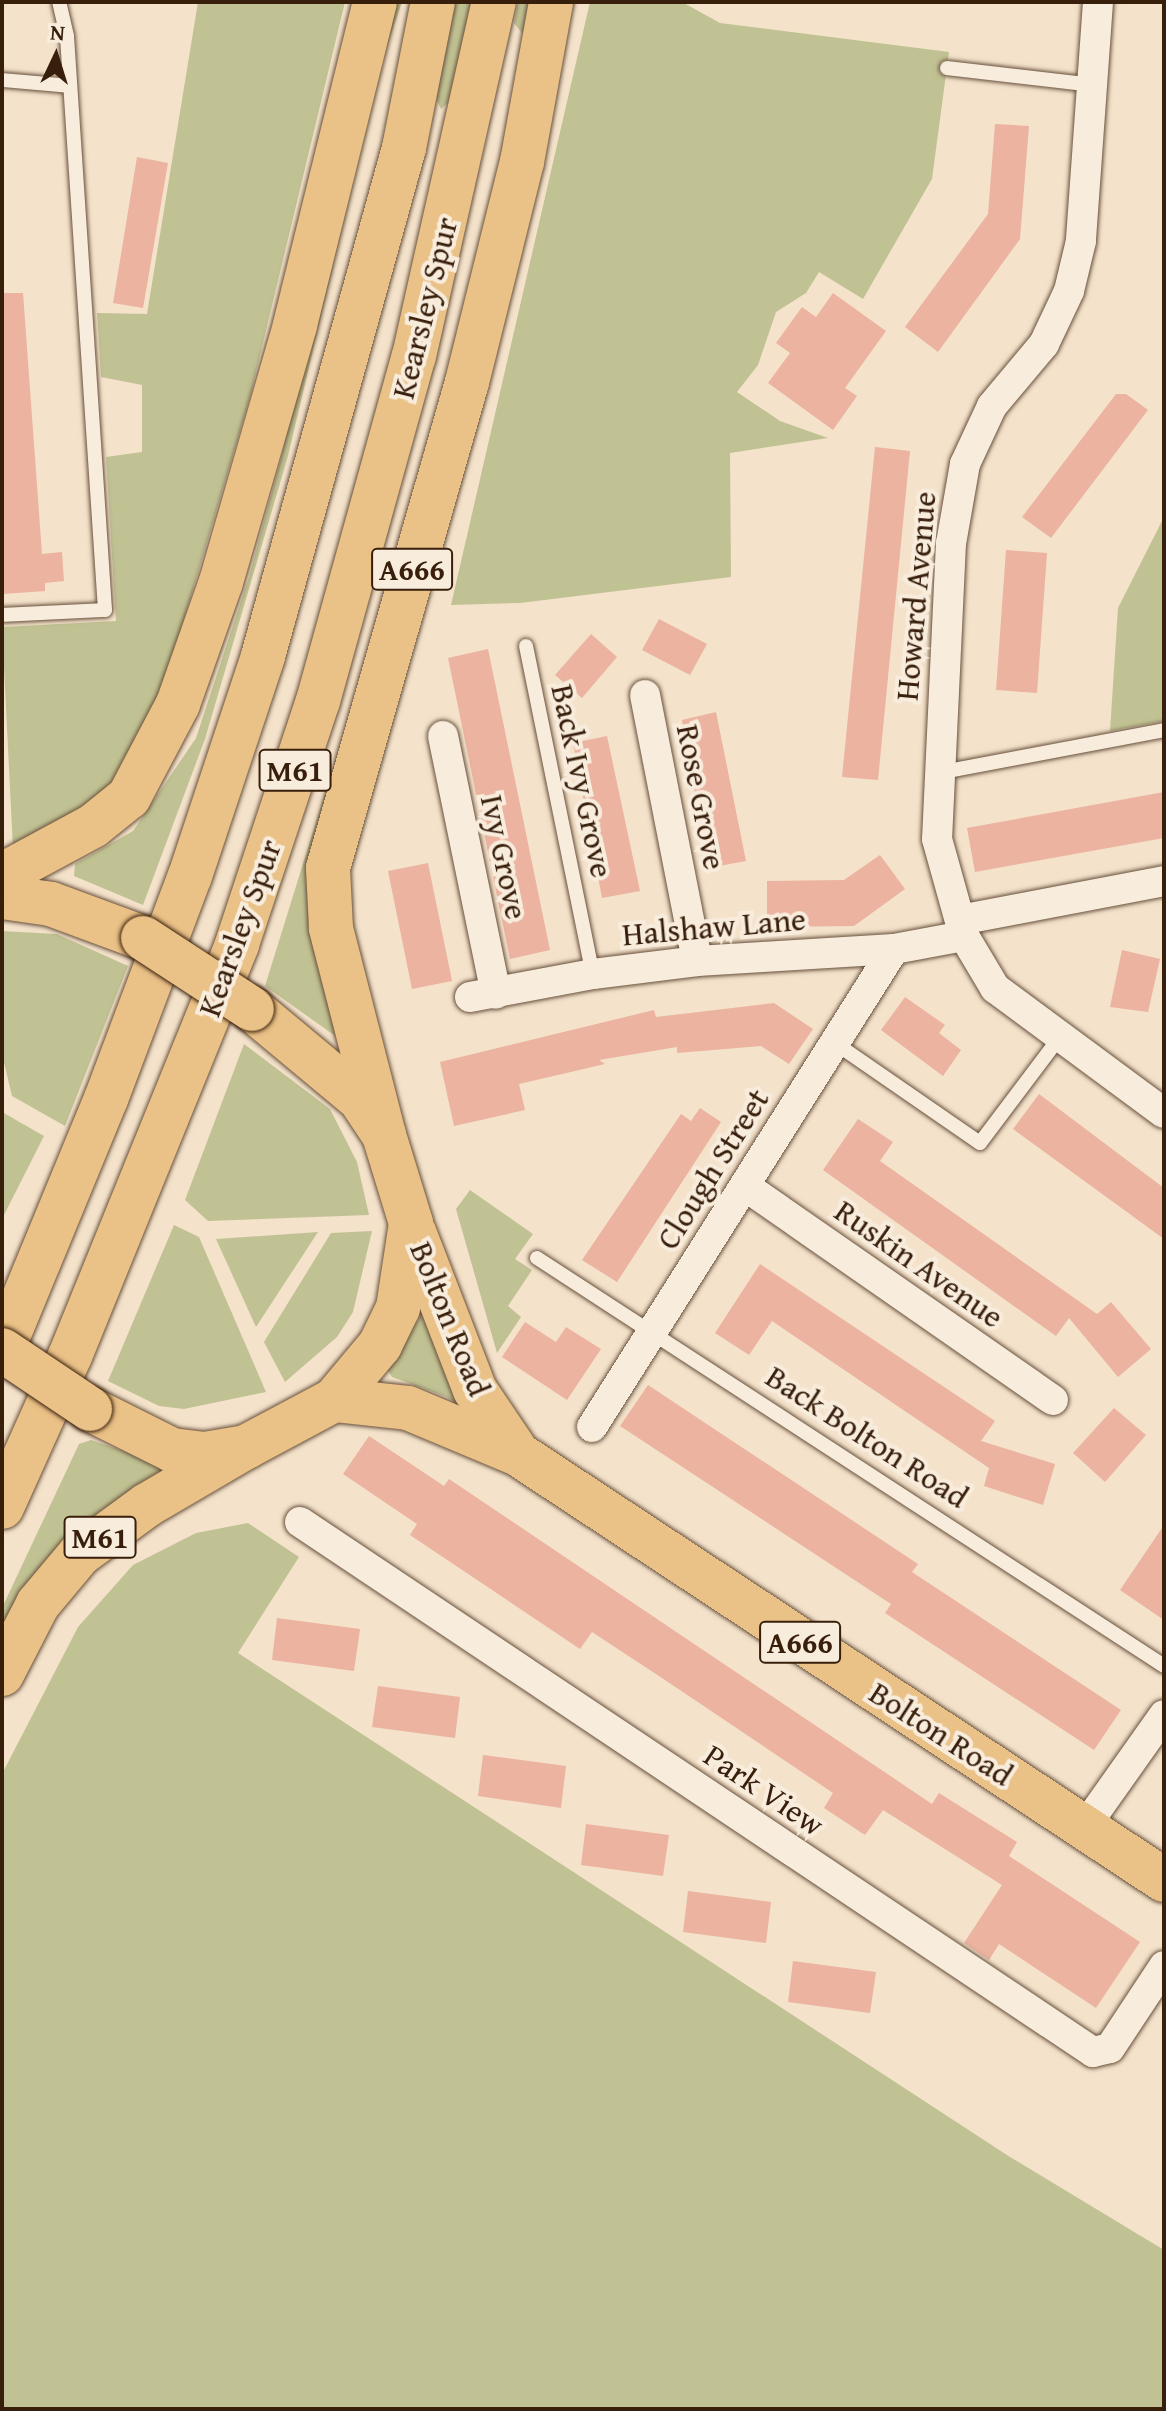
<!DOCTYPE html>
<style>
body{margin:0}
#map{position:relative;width:1166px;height:2411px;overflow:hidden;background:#f4e2cb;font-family:"Gentium Book Plus",serif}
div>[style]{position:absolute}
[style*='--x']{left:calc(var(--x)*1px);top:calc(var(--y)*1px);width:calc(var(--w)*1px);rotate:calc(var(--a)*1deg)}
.green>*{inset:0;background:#c1c293}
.building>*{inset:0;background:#ebb3a0}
.roads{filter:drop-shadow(0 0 2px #67503b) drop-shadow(0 0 2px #67503b)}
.service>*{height:14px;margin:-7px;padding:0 7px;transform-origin:7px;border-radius:7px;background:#f8ecdd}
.minor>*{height:30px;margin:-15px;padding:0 15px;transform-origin:15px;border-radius:15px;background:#f8ecdd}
.primary>*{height:44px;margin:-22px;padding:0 22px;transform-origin:22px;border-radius:22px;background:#eac186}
.trunk>*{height:44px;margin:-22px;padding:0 22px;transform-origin:22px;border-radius:22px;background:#eac186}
.motorway>*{height:44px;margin:-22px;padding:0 22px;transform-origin:22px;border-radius:22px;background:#eac186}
.bridges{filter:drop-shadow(0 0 2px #381f0b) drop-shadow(0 0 2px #381f0b)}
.primary-bridge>*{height:44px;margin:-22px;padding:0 22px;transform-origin:22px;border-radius:22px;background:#eac186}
span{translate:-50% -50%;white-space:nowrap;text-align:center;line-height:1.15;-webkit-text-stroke:8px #f8ecdd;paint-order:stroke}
.shield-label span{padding:2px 6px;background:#f8ecdd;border:2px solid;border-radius:6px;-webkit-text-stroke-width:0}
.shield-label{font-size:30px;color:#381f0b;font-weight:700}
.street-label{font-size:32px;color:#381f0b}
.frame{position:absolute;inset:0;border:4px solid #381f0b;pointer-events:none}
.north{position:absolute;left:16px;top:16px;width:80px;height:80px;-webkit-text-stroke:6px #f8ecdd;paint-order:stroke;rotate:4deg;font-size:22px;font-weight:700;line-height:32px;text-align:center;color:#381f0b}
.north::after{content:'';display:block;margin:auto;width:28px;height:36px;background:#381f0b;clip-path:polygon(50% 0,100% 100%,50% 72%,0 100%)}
</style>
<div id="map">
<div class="green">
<div style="clip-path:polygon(198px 2px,345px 2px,250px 397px,167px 677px,121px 784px,13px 849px,2px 627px,116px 621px,106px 457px,142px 452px,142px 385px,101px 377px,97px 313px,147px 314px)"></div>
<div style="clip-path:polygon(387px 2px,402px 2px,380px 67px,288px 456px,205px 739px,143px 905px,74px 876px,75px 864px,133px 831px,196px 738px,249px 577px,282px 455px)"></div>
<div style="clip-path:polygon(454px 2px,471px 2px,454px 97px,441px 109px,433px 92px)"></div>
<div style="clip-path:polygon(518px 2px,534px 2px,470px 309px,420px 509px,320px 840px,316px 903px,343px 1036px,338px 1038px,265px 986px,421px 484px,477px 264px,526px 38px,514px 23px)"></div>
<div style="clip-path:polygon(590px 2px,682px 2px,720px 23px,949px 52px,932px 179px,863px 299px,819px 272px,806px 293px,776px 312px,758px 365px,737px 392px,780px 421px,828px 438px,730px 453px,731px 577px,520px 603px,451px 605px)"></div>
<div style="clip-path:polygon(1164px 517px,1164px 721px,1110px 731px,1118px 608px)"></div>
<div style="clip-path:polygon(2px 931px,57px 934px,128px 966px,65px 1126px,12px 1096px,2px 1054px)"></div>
<div style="clip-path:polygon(244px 1044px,330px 1109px,357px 1162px,369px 1215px,208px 1221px,185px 1200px)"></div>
<div style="clip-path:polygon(2px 1112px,44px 1136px,2px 1219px)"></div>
<div style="clip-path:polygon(470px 1190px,533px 1234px,515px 1259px,532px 1270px,508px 1306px,521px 1317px,497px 1353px,456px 1209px)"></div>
<div style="clip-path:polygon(174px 1225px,199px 1237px,266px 1392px,184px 1409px,159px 1406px,108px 1381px)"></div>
<div style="clip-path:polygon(372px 1231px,353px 1312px,337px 1337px,285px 1382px,264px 1342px,331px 1233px)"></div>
<div style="clip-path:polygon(318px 1232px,256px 1327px,216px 1239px)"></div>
<div style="clip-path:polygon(425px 1309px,473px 1413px,447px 1397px,392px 1377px,387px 1369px)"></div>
<div style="clip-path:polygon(91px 1440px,162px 1464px,165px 1471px,2px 1652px,2px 1608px,79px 1444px)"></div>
<div style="clip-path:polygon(248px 1523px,299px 1557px,238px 1653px,1010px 2157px,1164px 2250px,1164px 2409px,2px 2409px,2px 1774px,78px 1627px,133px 1565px,196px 1533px)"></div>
</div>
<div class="building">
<div style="clip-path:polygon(995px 124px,1029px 126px,1020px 239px,938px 352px,905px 327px,988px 214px)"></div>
<div style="clip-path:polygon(137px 157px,168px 163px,143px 308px,113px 303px)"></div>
<div style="clip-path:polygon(2px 293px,23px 293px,42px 554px,62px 552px,64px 581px,45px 583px,45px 591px,3px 594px)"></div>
<div style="clip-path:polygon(833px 293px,886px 331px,845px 388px,857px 396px,833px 430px,768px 383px,790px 353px,776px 343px,802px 307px,816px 317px)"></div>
<div style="clip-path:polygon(1116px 394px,1126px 394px,1148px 410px,1051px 538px,1022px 517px)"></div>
<div style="clip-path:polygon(875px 447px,910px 451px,878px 780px,842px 777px)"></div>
<div style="clip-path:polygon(1006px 550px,1047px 553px,1037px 693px,996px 690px)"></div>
<div style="clip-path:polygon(659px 619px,707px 644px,690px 675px,642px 650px)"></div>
<div style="clip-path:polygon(591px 634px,617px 657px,582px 698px,555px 675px)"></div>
<div style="clip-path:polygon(488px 649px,550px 950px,510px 959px,448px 658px)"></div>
<div style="clip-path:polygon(716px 712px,746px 861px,708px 868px,682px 720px)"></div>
<div style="clip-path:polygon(607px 736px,640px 891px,602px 898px,573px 743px)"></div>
<div style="clip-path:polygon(1164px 792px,1164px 838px,975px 872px,967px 828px)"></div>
<div style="clip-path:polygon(880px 855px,905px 889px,854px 926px,767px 927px,767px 881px,844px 880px)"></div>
<div style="clip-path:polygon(428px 863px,452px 981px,412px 989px,388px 871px)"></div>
<div style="clip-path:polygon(1122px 950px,1160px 959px,1148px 1012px,1110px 1007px)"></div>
<div style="clip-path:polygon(905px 997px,945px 1025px,939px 1033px,961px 1050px,943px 1076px,881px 1030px)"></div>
<div style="clip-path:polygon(774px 1003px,813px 1029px,789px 1064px,761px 1046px,677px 1053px,677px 1047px,599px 1060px,605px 1064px,519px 1084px,525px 1110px,454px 1126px,440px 1062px,654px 1010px,656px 1017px)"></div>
<div style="clip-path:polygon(1039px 1094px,1164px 1188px,1164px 1239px,1013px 1129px)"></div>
<div style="clip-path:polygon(700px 1108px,721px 1122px,617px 1282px,582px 1260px,681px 1114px,691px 1121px)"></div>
<div style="clip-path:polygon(858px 1119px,893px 1142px,880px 1161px,1097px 1314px,1111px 1302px,1151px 1349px,1118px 1377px,1069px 1318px,1056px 1336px,823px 1170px)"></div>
<div style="clip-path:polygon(760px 1264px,995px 1421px,981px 1441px,1055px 1464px,1043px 1505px,984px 1486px,989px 1468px,772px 1321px,749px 1355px,715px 1333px)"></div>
<div style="clip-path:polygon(525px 1322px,556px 1342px,566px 1327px,601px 1349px,567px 1400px,502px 1357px)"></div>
<div style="clip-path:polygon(648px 1385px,918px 1564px,912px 1572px,1121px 1710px,1094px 1750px,885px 1613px,891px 1604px,620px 1426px)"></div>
<div style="clip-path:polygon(1114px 1408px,1146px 1435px,1105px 1482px,1073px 1453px)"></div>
<div style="clip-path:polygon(369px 1436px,444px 1486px,449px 1479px,932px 1804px,939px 1793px,1017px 1842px,1009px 1856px,1140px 1942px,1096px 2008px,999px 1944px,989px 1960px,964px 1943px,1002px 1885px,883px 1810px,865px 1835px,824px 1808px,833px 1793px,662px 1678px,592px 1632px,580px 1649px,410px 1535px,417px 1524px,343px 1474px)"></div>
<div style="clip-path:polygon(1164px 1525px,1164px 1620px,1120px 1590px)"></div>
<div style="clip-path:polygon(277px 1618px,360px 1629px,354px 1671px,272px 1660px)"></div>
<div style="clip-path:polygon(378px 1686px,460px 1697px,455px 1738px,372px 1727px)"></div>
<div style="clip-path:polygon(483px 1755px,566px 1766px,561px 1808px,478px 1796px)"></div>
<div style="clip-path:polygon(586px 1824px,669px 1835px,663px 1876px,581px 1865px)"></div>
<div style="clip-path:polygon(688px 1891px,771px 1902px,766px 1943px,683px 1932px)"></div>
<div style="clip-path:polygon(793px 1961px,876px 1972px,870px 2013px,788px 2002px)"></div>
</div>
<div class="roads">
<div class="service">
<div style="--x:947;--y:68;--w:147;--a:6.6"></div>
<div style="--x:2;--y:80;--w:68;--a:5"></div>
<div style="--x:2;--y:615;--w:103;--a:-2.8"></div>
<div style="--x:105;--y:610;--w:575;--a:-93.79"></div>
<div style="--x:67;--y:36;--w:35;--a:-103"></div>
<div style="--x:526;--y:646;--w:335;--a:78.5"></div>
<div style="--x:937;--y:773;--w:231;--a:-10.7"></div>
<div style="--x:835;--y:1043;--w:176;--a:34.6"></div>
<div style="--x:980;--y:1143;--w:131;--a:-53"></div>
<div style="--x:537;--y:1258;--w:748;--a:33.05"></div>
</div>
<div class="minor">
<div style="--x:1098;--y:2;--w:240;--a:94.1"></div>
<div style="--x:1081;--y:241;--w:51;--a:103.5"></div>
<div style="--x:1069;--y:291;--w:59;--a:115.3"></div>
<div style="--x:1044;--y:344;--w:81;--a:130"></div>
<div style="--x:992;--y:406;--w:64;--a:115"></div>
<div style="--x:965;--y:464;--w:80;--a:100"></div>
<div style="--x:951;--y:543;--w:296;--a:92.7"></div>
<div style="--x:937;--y:839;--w:101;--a:74.4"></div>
<div style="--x:964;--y:936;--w:61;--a:59.2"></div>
<div style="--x:995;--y:988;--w:210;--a:36.5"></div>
<div style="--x:645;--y:695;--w:271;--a:78.9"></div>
<div style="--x:443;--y:736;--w:263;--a:78.4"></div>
<div style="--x:960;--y:920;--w:208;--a:-10.8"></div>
<div style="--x:470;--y:997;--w:125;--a:-10.6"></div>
<div style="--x:593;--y:974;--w:105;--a:-7.1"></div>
<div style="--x:697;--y:961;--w:197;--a:-3.5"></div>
<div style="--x:894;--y:949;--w:71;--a:-10.5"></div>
<div style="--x:745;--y:1186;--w:375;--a:34.8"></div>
<div style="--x:592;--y:1427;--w:565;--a:-57.72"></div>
<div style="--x:300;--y:1522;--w:954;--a:33.76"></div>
<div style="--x:1093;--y:2052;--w:17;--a:-13"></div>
<div style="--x:1110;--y:2048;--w:98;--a:-56.6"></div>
<div style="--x:1084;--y:1828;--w:138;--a:-54.7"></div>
</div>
<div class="primary">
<div style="--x:2;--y:897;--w:49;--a:8.1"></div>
<div style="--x:51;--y:904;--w:98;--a:20.3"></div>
<div style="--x:414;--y:1232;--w:169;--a:68.9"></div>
<div style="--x:475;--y:1390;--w:77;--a:56.1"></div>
<div style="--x:334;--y:1400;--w:74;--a:6.2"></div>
<div style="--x:408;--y:1408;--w:119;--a:22.7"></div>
<div style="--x:518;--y:1454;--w:774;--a:33.4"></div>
<div style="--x:90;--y:1409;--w:92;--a:26.6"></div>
<div style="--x:172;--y:1450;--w:33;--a:7"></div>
<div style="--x:205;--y:1454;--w:42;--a:-9.7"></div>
<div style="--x:246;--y:1447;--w:100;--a:-28.1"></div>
<div style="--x:334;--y:1400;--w:72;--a:-50.1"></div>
<div style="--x:380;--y:1345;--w:41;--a:-64.1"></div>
<div style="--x:398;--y:1308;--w:86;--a:-81.3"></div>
<div style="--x:411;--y:1223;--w:92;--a:-107.1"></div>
<div style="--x:384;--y:1135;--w:43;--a:-123.7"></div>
<div style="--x:360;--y:1099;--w:141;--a:-140.2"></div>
</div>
<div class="trunk">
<div style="--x:2;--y:875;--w:103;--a:-28.3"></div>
<div style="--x:93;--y:826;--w:46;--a:-38.9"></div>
<div style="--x:129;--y:797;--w:105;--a:-62.2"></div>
<div style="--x:178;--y:704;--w:129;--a:-70.6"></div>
<div style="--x:221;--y:582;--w:267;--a:-73.9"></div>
<div style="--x:295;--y:325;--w:333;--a:-76.1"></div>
<div style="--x:384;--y:1135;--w:214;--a:-104.4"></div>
<div style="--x:331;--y:928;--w:60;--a:-92.9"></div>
<div style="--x:328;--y:868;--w:505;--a:-74.04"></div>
<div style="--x:467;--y:382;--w:227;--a:-76"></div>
<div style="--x:522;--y:162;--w:163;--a:-79.7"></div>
</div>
<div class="motorway">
<div style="--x:2;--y:1351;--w:273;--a:-67.6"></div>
<div style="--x:106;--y:1099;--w:238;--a:-69.4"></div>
<div style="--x:190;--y:876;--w:232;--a:-71.6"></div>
<div style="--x:263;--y:656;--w:527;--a:-74.49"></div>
<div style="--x:404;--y:148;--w:149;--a:-78.8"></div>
<div style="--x:2;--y:1507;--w:166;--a:-65.8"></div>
<div style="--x:70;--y:1356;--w:445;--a:-67.9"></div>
<div style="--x:237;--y:944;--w:256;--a:-71.6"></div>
<div style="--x:318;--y:701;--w:358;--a:-74.5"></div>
<div style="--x:414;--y:356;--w:363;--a:-77.3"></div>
<div style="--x:2;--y:1674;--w:79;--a:-62.8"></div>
<div style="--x:38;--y:1604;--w:65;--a:-50"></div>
<div style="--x:80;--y:1554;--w:83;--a:-36.2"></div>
<div style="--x:147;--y:1505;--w:115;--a:-30.4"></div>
</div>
</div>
<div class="bridges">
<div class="primary-bridge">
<div style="--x:143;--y:938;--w:130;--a:33.1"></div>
<div style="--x:2;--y:1350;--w:106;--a:33.8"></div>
</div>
</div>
<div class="shield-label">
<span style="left:412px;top:569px">A666</span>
<span style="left:295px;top:770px">M61</span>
<span style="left:100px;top:1537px">M61</span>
<span style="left:800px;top:1642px">A666</span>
</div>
<div class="street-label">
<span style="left:425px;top:308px;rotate:-76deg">Kearsley Spur</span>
<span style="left:916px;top:596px;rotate:-85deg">Howard Avenue</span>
<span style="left:582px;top:781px;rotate:78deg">Back Ivy Grove</span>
<span style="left:701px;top:797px;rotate:79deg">Rose Grove</span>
<span style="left:504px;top:857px;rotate:78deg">Ivy Grove</span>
<span style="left:714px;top:927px;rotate:-5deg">Halshaw Lane</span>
<span style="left:240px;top:928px;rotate:-70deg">Kearsley Spur</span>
<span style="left:713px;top:1169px;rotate:-58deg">Clough Street</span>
<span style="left:919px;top:1264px;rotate:35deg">Ruskin Avenue</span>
<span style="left:450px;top:1319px;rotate:68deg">Bolton Road</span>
<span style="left:867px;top:1437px;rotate:33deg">Back Bolton Road</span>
<span style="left:941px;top:1734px;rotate:33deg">Bolton Road</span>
<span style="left:764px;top:1790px;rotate:34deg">Park View</span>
</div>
<div class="frame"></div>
<div class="north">N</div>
</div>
